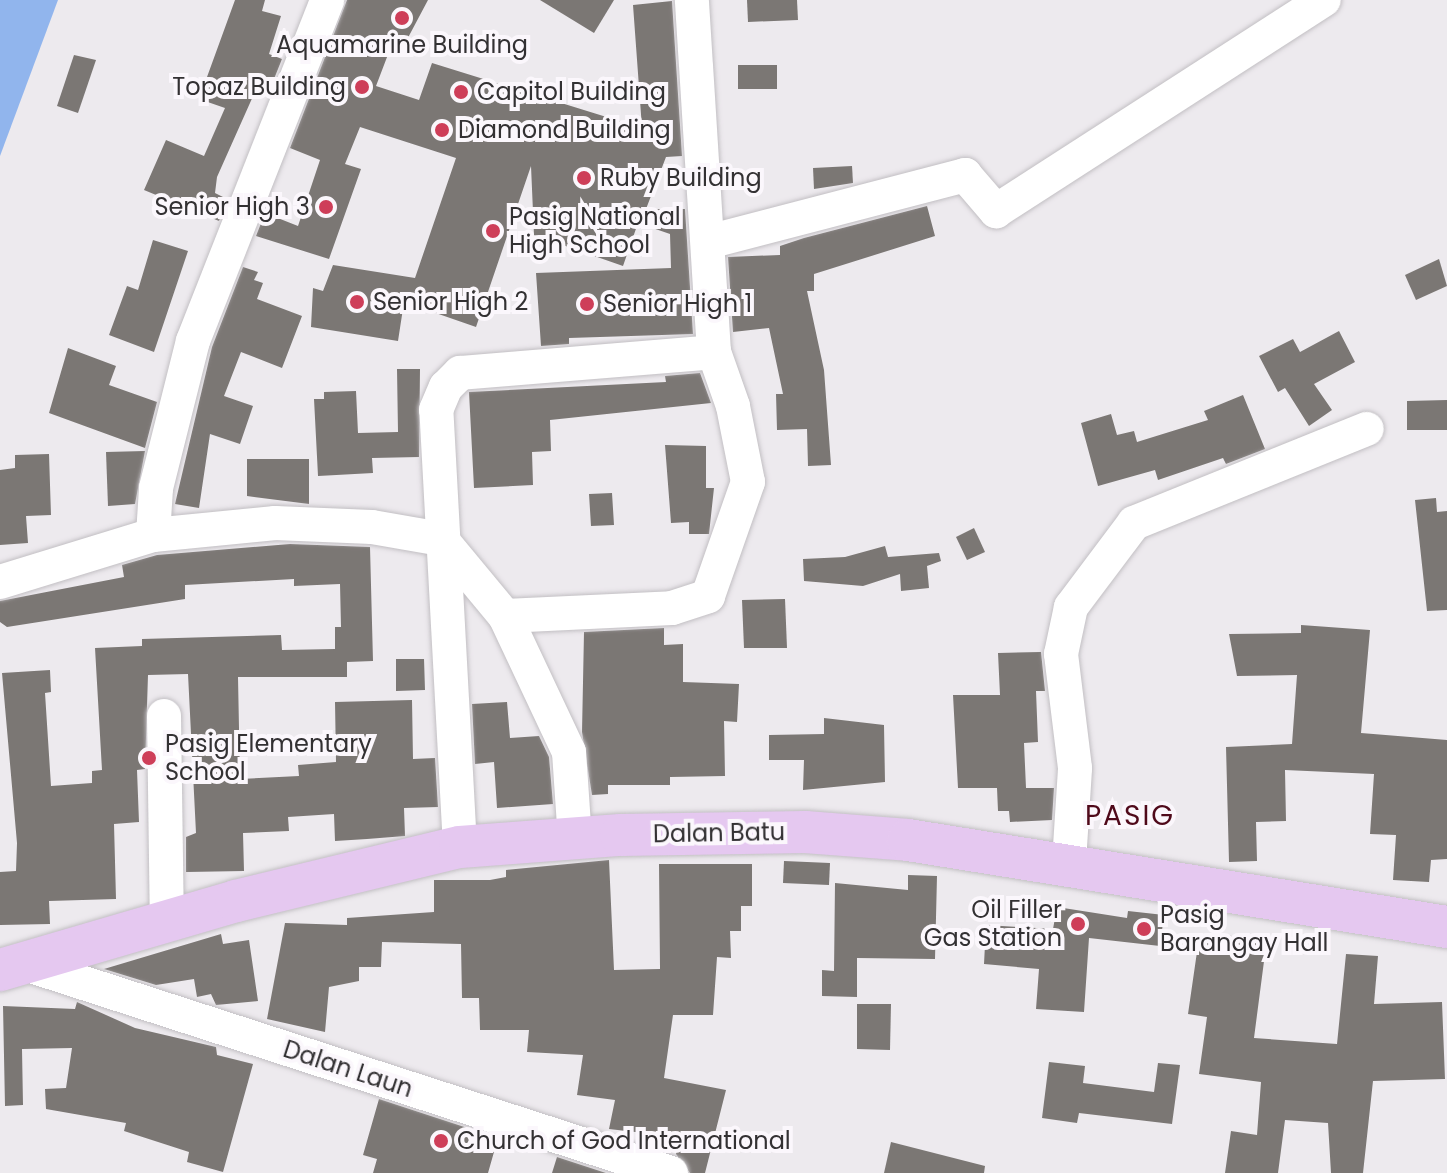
<!DOCTYPE html>
<style>
body{margin:0}
#map{position:relative;width:1447px;height:1173px;overflow:hidden;background:#edeaee;font-family:Poppins,sans-serif}
div>[style]{position:absolute}
[style*='--x']{left:calc(var(--x)*1px);top:calc(var(--y)*1px);width:calc(var(--w)*1px);rotate:calc(var(--a)*1deg)}
.water>*{inset:0;background:#91b5ed}
.building>*{inset:0;background:#7b7774}
.roads{filter:drop-shadow(0 0 2px #c2bfc3) drop-shadow(0 0 2px #c2bfc3)}
.minor>*{height:34px;margin:-17px;padding:0 17px;transform-origin:17px;border-radius:17px;background:#fff}
.major>*{height:42px;margin:-21px;padding:0 21px;transform-origin:21px;border-radius:21px;background:#e5c8f0}
.dots>*{width:22px;height:22px;translate:-50% -50%;box-sizing:border-box;border:4px solid #fbf7fc;border-radius:50%}
span{translate:-50% -50%;white-space:nowrap;text-align:center;line-height:1.15;-webkit-text-stroke:8px #fbf7fc;paint-order:stroke}
.poi-label{font-size:24px;color:#333133}
.right{translate:-100% -50%;text-align:right}
.left{translate:0 -50%;text-align:left}
.street-label{font-size:24px;color:#333133}
.quarter-label{font-size:28px;color:#4f091a;letter-spacing:2px}
</style>
<div id="map">
<div class="water">
<div style="clip-path:polygon(0 0,58px 0,0 156px)"></div>
</div>
<div class="building">
<div style="clip-path:polygon(235px 0,265px 0,262px 11px,281px 16px,269px 54px,282px 59px,270px 89px,258px 85px,217px 177px,215px 193px,227px 199px,219px 221px,144px 190px,166px 140px,204px 156px,225px 108px,199px 99px)"></div>
<div style="clip-path:polygon(347px 0,428px 0,402px 49px,392px 44px,376px 86px,419px 100px,432px 63px,642px 128px,633px 5px,672px 1px,682px 156px,666px 157px,646px 209px,685px 209px,693px 334px,569px 338px,569px 344px,541px 346px,536px 273px,671px 268px,670px 234px,638px 223px,623px 266px,534px 235px,531px 166px,476px 327px,404px 302px,398px 341px,311px 327px,313px 288px,323px 291px,333px 265px,415px 278px,456px 158px,360px 127px,345px 164px,361px 169px,329px 259px,256px 236px,265px 213px,298px 226px,320px 160px,290px 148px)"></div>
<div style="clip-path:polygon(540px 0,614px 0,594px 33px)"></div>
<div style="clip-path:polygon(747px 0,797px 0,798px 20px,748px 22px)"></div>
<div style="clip-path:polygon(74px 55px,96px 60px,78px 113px,57px 106px)"></div>
<div style="clip-path:polygon(738px 65px,777px 65px,777px 89px,738px 89px)"></div>
<div style="clip-path:polygon(852px 166px,853px 183px,814px 189px,813px 168px)"></div>
<div style="clip-path:polygon(927px 206px,935px 236px,814px 274px,814px 291px,807px 291px,824px 370px,831px 465px,808px 466px,807px 429px,777px 430px,776px 394px,783px 394px,769px 328px,733px 332px,728px 257px,780px 255px,780px 246px,804px 238px)"></div>
<div style="clip-path:polygon(153px 240px,188px 251px,154px 352px,109px 335px,127px 286px,138px 290px)"></div>
<div style="clip-path:polygon(1439px 259px,1447px 286px,1416px 300px,1405px 275px)"></div>
<div style="clip-path:polygon(243px 267px,258px 272px,254px 280px,263px 283px,257px 299px,302px 316px,282px 368px,241px 352px,224px 396px,253px 406px,240px 444px,210px 434px,199px 508px,175px 504px,212px 347px)"></div>
<div style="clip-path:polygon(1339px 331px,1355px 362px,1314px 384px,1332px 410px,1309px 426px,1285px 388px,1278px 392px,1259px 356px,1293px 339px,1300px 352px)"></div>
<div style="clip-path:polygon(68px 348px,116px 366px,109px 385px,157px 402px,145px 448px,49px 413px)"></div>
<div style="clip-path:polygon(397px 369px,420px 369px,419px 457px,372px 458px,373px 473px,318px 476px,314px 399px,324px 399px,324px 392px,356px 391px,358px 433px,398px 432px)"></div>
<div style="clip-path:polygon(700px 373px,711px 403px,550px 420px,551px 451px,532px 452px,533px 485px,474px 488px,469px 392px,666px 382px,665px 376px)"></div>
<div style="clip-path:polygon(1243px 395px,1265px 449px,1226px 464px,1223px 458px,1158px 480px,1155px 470px,1098px 486px,1081px 423px,1111px 414px,1117px 435px,1134px 431px,1137px 442px,1208px 420px,1204px 411px)"></div>
<div style="clip-path:polygon(1447px 400px,1447px 430px,1407px 430px,1407px 401px)"></div>
<div style="clip-path:polygon(665px 445px,706px 446px,706px 488px,714px 488px,709px 534px,689px 534px,689px 522px,671px 523px)"></div>
<div style="clip-path:polygon(145px 451px,135px 504px,108px 506px,106px 452px)"></div>
<div style="clip-path:polygon(49px 454px,51px 515px,26px 516px,28px 543px,0 545px,0 470px,15px 468px,15px 455px)"></div>
<div style="clip-path:polygon(247px 459px,309px 459px,309px 504px,247px 496px)"></div>
<div style="clip-path:polygon(612px 493px,614px 525px,591px 526px,589px 494px)"></div>
<div style="clip-path:polygon(1436px 498px,1437px 512px,1447px 511px,1447px 610px,1427px 611px,1415px 500px)"></div>
<div style="clip-path:polygon(974px 528px,985px 552px,967px 560px,956px 537px)"></div>
<div style="clip-path:polygon(290px 544px,370px 547px,373px 661px,347px 662px,347px 677px,238px 677px,240px 779px,299px 776px,298px 765px,336px 762px,335px 702px,412px 700px,413px 759px,435px 758px,438px 807px,404px 808px,405px 836px,367px 839px,335px 841px,334px 814px,288px 817px,289px 831px,243px 833px,244px 871px,186px 872px,186px 837px,196px 833px,188px 674px,148px 675px,145px 769px,137px 770px,139px 822px,114px 824px,116px 899px,49px 901px,50px 924px,0 925px,0 872px,16px 871px,17px 843px,2px 673px,50px 670px,51px 692px,45px 693px,51px 786px,92px 783px,92px 771px,102px 770px,95px 648px,142px 646px,142px 639px,281px 635px,282px 650px,335px 649px,335px 627px,341px 627px,340px 584px,294px 586px,294px 579px,185px 585px,185px 599px,7px 627px,0 622px,0 601px,124px 577px,122px 565px,157px 555px)"></div>
<div style="clip-path:polygon(885px 546px,888px 557px,939px 553px,941px 561px,927px 566px,929px 588px,901px 591px,900px 574px,863px 586px,804px 581px,803px 559px,845px 557px)"></div>
<div style="clip-path:polygon(785px 599px,787px 648px,744px 648px,742px 600px)"></div>
<div style="clip-path:polygon(1301px 625px,1370px 630px,1361px 733px,1447px 740px,1447px 859px,1431px 860px,1429px 882px,1393px 880px,1396px 835px,1370px 834px,1374px 774px,1285px 770px,1286px 821px,1256px 822px,1257px 861px,1229px 862px,1226px 747px,1292px 744px,1297px 675px,1237px 676px,1229px 634px,1301px 633px)"></div>
<div style="clip-path:polygon(664px 628px,664px 645px,683px 644px,683px 682px,739px 684px,737px 722px,724px 721px,725px 776px,670px 777px,670px 785px,608px 785px,608px 794px,592px 795px,582px 732px,584px 632px)"></div>
<div style="clip-path:polygon(1041px 652px,1045px 691px,1036px 691px,1038px 742px,1024px 743px,1026px 788px,1054px 788px,1052px 820px,1010px 822px,1009px 811px,998px 811px,997px 788px,958px 788px,953px 695px,1000px 695px,998px 653px)"></div>
<div style="clip-path:polygon(396px 659px,424px 659px,425px 690px,396px 691px)"></div>
<div style="clip-path:polygon(507px 702px,510px 738px,539px 736px,549px 757px,553px 804px,497px 808px,494px 762px,475px 764px,472px 704px)"></div>
<div style="clip-path:polygon(824px 718px,884px 725px,885px 782px,803px 790px,804px 760px,769px 760px,769px 735px,824px 734px)"></div>
<div style="clip-path:polygon(609px 860px,614px 970px,660px 969px,659px 864px,752px 864px,752px 906px,741px 906px,741px 931px,730px 931px,731px 958px,717px 957px,713px 1015px,673px 1015px,664px 1078px,726px 1090px,705px 1173px,690px 1173px,676px 1154px,679px 1137px,609px 1129px,615px 1100px,577px 1095px,583px 1055px,527px 1052px,529px 1030px,480px 1030px,479px 998px,462px 998px,461px 944px,382px 942px,381px 967px,359px 967px,359px 981px,329px 987px,325px 1032px,267px 1019px,285px 923px,347px 925px,347px 918px,434px 912px,434px 880px,490px 880px,506px 877px,506px 870px)"></div>
<div style="clip-path:polygon(784px 861px,830px 863px,829px 885px,783px 883px)"></div>
<div style="clip-path:polygon(908px 875px,937px 876px,935px 959px,857px 958px,857px 997px,822px 996px,822px 970px,834px 971px,835px 883px,908px 890px)"></div>
<div style="clip-path:polygon(1057px 907px,1127px 918px,1128px 911px,1164px 915px,1160px 946px,1089px 938px,1084px 1012px,1036px 1009px,1039px 969px,984px 964px,986px 925px,1053px 929px)"></div>
<div style="clip-path:polygon(1218px 932px,1266px 946px,1254px 1038px,1337px 1044px,1346px 954px,1378px 956px,1374px 1004px,1442px 1002px,1445px 1079px,1373px 1081px,1363px 1173px,1331px 1173px,1328px 1123px,1285px 1120px,1278px 1173px,1225px 1173px,1231px 1131px,1257px 1135px,1261px 1082px,1199px 1074px,1207px 1017px,1188px 1014px,1199px 938px,1217px 940px)"></div>
<div style="clip-path:polygon(221px 934px,223px 944px,249px 940px,258px 1001px,216px 1005px,211px 994px,197px 997px,194px 979px,156px 985px,104px 969px)"></div>
<div style="clip-path:polygon(77px 1002px,135px 1028px,216px 1047px,217px 1055px,253px 1064px,223px 1172px,187px 1162px,189px 1152px,124px 1131px,126px 1123px,46px 1109px,45px 1089px,66px 1088px,72px 1048px,22px 1049px,23px 1105px,5px 1106px,3px 1006px,75px 1009px)"></div>
<div style="clip-path:polygon(857px 1004px,891px 1004px,890px 1050px,857px 1049px)"></div>
<div style="clip-path:polygon(1049px 1062px,1085px 1066px,1083px 1083px,1154px 1092px,1158px 1063px,1180px 1065px,1172px 1124px,1079px 1113px,1077px 1123px,1042px 1118px)"></div>
<div style="clip-path:polygon(379px 1099px,498px 1138px,488px 1173px,373px 1173px,377px 1159px,363px 1155px)"></div>
<div style="clip-path:polygon(891px 1142px,985px 1166px,984px 1173px,884px 1173px)"></div>
<div style="clip-path:polygon(557px 1157px,606px 1173px,552px 1173px)"></div>
</div>
<div class="roads">
<div class="minor">
<div style="--x:708;--y:242;--w:266;--a:-14.6"></div>
<div style="--x:965;--y:175;--w:48;--a:49.3"></div>
<div style="--x:996;--y:211;--w:390;--a:-32.8"></div>
<div style="--x:153;--y:535;--w:47;--a:-86.3"></div>
<div style="--x:156;--y:488;--w:152;--a:-75.9"></div>
<div style="--x:193;--y:341;--w:366;--a:-68.5"></div>
<div style="--x:0;--y:582;--w:160;--a:-17.1"></div>
<div style="--x:153;--y:535;--w:123;--a:-5.6"></div>
<div style="--x:275;--y:523;--w:97;--a:2.4"></div>
<div style="--x:372;--y:527;--w:70;--a:9.9"></div>
<div style="--x:441;--y:539;--w:100;--a:50.3"></div>
<div style="--x:505;--y:616;--w:150;--a:64.8"></div>
<div style="--x:569;--y:752;--w:87;--a:86.1"></div>
<div style="--x:505;--y:616;--w:167;--a:-2.7"></div>
<div style="--x:672;--y:608;--w:38;--a:-18"></div>
<div style="--x:708;--y:596;--w:121;--a:-70.7"></div>
<div style="--x:748;--y:482;--w:77;--a:-101.2"></div>
<div style="--x:733;--y:406;--w:57;--a:-109.4"></div>
<div style="--x:164;--y:716;--w:206;--a:89.2"></div>
<div style="--x:460;--y:847;--w:438;--a:-93.1"></div>
<div style="--x:436;--y:410;--w:25;--a:-67"></div>
<div style="--x:446;--y:387;--w:20;--a:-45"></div>
<div style="--x:460;--y:373;--w:255;--a:-4.7"></div>
<div style="--x:714;--y:352;--w:353;--a:-93.6"></div>
<div style="--x:1069;--y:862;--w:94;--a:-86.3"></div>
<div style="--x:1075;--y:768;--w:115;--a:-97"></div>
<div style="--x:1061;--y:654;--w:48;--a:-78"></div>
<div style="--x:1071;--y:607;--w:105;--a:-53.1"></div>
<div style="--x:1134;--y:523;--w:251;--a:-22"></div>
<div style="--x:25;--y:964;--w:679;--a:17.93"></div>
</div>
<div class="major">
<div style="--x:0;--y:970;--w:246;--a:-16.3"></div>
<div style="--x:236;--y:901;--w:230;--a:-13.6"></div>
<div style="--x:460;--y:847;--w:161;--a:-4.3"></div>
<div style="--x:621;--y:835;--w:184;--a:-0.9"></div>
<div style="--x:805;--y:832;--w:103;--a:4.4"></div>
<div style="--x:908;--y:840;--w:546;--a:9.17"></div>
</div>
</div>
<div class="dots">
<div style="left:402px;top:18px;background:#ce3e59"></div>
<div style="left:362px;top:87px;background:#ce3e59"></div>
<div style="left:461px;top:92px;background:#ce3e59"></div>
<div style="left:442px;top:130px;background:#ce3e59"></div>
<div style="left:584px;top:178px;background:#ce3e59"></div>
<div style="left:326px;top:207px;background:#ce3e59"></div>
<div style="left:493px;top:231px;background:#ce3e59"></div>
<div style="left:357px;top:302px;background:#ce3e59"></div>
<div style="left:587px;top:304px;background:#ce3e59"></div>
<div style="left:149px;top:758px;background:#ce3e59"></div>
<div style="left:1078px;top:924px;background:#ce3e59"></div>
<div style="left:1144px;top:929px;background:#ce3e59"></div>
<div style="left:441px;top:1141px;background:#ce3e59"></div>
</div>
<div class="poi-label">
<span style="left:402px;top:45px">Aquamarine Building</span>
<span class="right" style="left:346px;top:87px">Topaz Building</span>
<span class="left" style="left:477px;top:92px">Capitol Building</span>
<span class="left" style="left:458px;top:130px">Diamond Building</span>
<span class="left" style="left:600px;top:178px">Ruby Building</span>
<span class="right" style="left:310px;top:207px">Senior High 3</span>
<span class="left" style="left:509px;top:231px">Pasig National<br>High School</span>
<span class="left" style="left:373px;top:302px">Senior High 2</span>
<span class="left" style="left:603px;top:304px">Senior High 1</span>
<span class="left" style="left:165px;top:758px">Pasig Elementary<br>School</span>
<span class="right" style="left:1062px;top:924px">Oil Filler<br>Gas Station</span>
<span class="left" style="left:1160px;top:929px">Pasig<br>Barangay Hall</span>
<span class="left" style="left:457px;top:1141px">Church of God International</span>
</div>
<div class="street-label">
<span style="left:719px;top:833px;rotate:-1deg">Dalan Batu</span>
<span style="left:348px;top:1069px;rotate:18deg">Dalan Laun</span>
</div>
<div class="quarter-label">
<span style="left:1130px;top:816px">PASIG</span>
</div>
</div>
